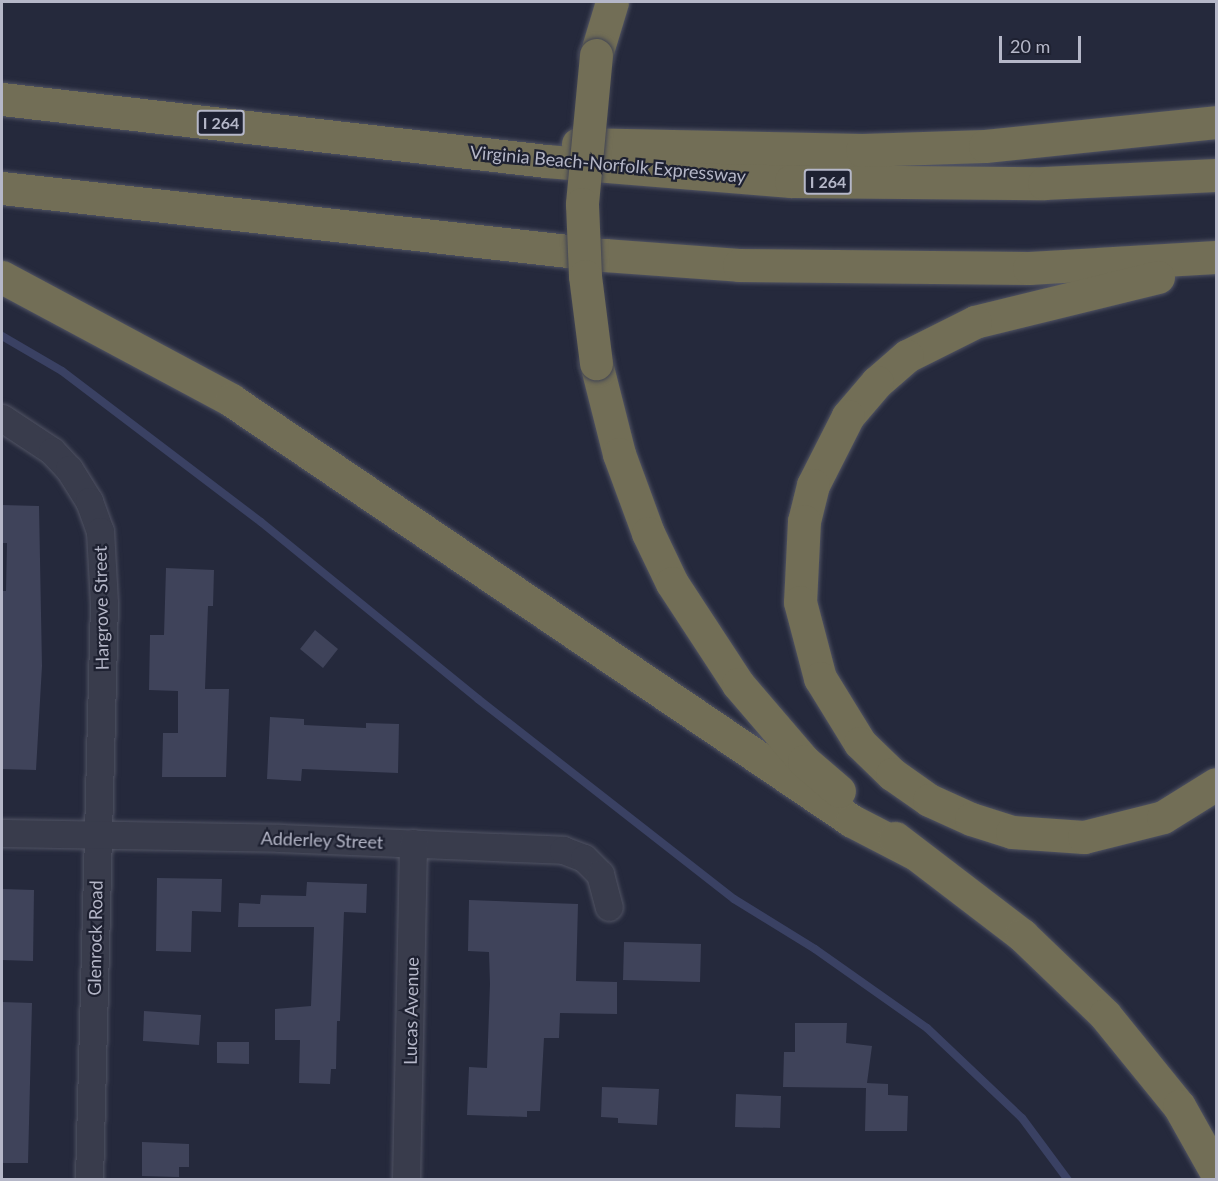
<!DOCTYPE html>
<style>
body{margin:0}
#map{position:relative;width:1218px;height:1181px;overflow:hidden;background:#25293c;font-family:Lato,sans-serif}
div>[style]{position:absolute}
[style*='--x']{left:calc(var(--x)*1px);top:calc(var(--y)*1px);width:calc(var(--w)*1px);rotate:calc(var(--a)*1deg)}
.stream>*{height:8px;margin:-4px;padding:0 4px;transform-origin:4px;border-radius:4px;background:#3a4163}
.building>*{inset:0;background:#3f435a}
.roads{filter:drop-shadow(0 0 2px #515464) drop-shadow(0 0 2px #515464)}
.minor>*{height:27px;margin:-13.5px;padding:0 13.5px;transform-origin:13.5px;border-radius:13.5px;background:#393c4c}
.highway>*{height:33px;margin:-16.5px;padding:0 16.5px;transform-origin:16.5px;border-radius:16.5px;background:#726e56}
.bridges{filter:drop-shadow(0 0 2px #414454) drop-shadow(0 0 2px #414454)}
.highway-bridge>*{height:33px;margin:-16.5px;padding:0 16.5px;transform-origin:16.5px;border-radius:16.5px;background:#726e56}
span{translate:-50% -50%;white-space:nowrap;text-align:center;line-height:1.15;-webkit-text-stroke:4.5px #1e2131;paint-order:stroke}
.shield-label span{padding:2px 4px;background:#1e2131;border:2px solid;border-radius:4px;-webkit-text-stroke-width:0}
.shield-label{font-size:16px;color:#b5b7c8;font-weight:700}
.street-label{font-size:18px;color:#b5b7c8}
.frame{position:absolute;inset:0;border:3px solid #b5b7c8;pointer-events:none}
.scale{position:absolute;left:999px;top:36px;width:82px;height:27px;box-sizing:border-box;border:3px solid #b5b7c8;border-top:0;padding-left:8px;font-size:18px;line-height:21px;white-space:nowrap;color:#b5b7c8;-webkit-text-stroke:4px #1e2131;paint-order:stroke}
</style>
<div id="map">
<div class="stream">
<div style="--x:2;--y:336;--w:69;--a:30.3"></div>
<div style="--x:62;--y:371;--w:250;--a:37.2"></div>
<div style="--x:261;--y:522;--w:280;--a:39.2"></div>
<div style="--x:478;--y:699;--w:325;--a:38"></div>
<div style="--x:734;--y:899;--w:95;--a:31.7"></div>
<div style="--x:815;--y:949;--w:137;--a:35.2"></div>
<div style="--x:927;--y:1028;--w:131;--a:43.5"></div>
<div style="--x:1022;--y:1118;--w:77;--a:53.4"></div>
</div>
<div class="building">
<div style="clip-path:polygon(2px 505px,39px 506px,42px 666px,36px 770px,2px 769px,2px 591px,6px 591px,7px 543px,2px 543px)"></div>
<div style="clip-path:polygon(166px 568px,214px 570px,213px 606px,208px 606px,205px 689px,229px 689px,226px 777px,162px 777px,163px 733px,178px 733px,178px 691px,149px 690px,150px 635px,164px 635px)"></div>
<div style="clip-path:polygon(315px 630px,338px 649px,323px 668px,300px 649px)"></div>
<div style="clip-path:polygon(270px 717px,304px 719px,304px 725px,366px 728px,366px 723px,399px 724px,398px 773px,302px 769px,301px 781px,267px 779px)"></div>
<div style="clip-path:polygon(157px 878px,222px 879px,221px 912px,192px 911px,191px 952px,156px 951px)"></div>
<div style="clip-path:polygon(307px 882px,367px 884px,366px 913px,344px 912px,340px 1021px,337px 1021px,336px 1069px,331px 1069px,330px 1084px,299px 1083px,300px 1040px,275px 1040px,275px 1009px,311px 1006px,314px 927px,238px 927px,239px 903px,260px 904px,261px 895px,306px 896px)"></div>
<div style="clip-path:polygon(2px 889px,34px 890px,33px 961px,2px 960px)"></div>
<div style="clip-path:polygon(469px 900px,578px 904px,576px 981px,617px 982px,617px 1014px,560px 1013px,559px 1038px,544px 1038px,540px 1111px,527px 1111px,527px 1117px,467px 1115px,469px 1067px,487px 1068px,490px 984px,489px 952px,468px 951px)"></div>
<div style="clip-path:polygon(624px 942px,701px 944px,700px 982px,623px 980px)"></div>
<div style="clip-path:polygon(2px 1002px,32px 1003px,28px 1163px,2px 1163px)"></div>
<div style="clip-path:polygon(144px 1011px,201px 1015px,199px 1045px,143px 1041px)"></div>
<div style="clip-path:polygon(795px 1023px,847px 1023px,846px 1043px,872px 1046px,867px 1083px,888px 1084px,888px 1095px,908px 1096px,907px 1131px,865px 1131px,866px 1088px,783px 1087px,784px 1052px,795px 1052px)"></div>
<div style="clip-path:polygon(217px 1042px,249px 1042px,249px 1064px,217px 1063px)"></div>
<div style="clip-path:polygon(602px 1087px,659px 1089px,657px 1125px,618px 1123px,618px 1118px,601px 1117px)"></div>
<div style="clip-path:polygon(736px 1094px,781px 1096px,780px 1128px,735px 1127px)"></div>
<div style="clip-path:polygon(142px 1142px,189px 1144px,189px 1167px,179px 1167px,179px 1177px,142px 1176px)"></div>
</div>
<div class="roads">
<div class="minor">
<div style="--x:2;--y:418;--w:60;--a:33.4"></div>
<div style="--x:52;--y:451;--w:25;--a:47"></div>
<div style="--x:69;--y:469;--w:38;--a:58"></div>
<div style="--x:89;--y:501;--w:32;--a:70"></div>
<div style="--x:100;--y:531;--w:72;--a:86.8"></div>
<div style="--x:104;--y:603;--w:577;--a:91.49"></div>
<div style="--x:2;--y:833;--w:278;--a:1"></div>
<div style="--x:280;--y:838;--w:283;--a:2.4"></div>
<div style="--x:563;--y:850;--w:22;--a:21"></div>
<div style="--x:584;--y:858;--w:23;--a:45"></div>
<div style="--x:600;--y:874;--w:34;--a:75"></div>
<div style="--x:406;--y:1180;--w:337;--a:-88.8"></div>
</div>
<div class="highway">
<div style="--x:596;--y:55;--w:55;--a:-73.2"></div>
<div style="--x:2;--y:99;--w:548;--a:6.5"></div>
<div style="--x:546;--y:161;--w:246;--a:4.7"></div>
<div style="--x:791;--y:181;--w:253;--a:0.5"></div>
<div style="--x:1044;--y:183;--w:172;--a:-2.7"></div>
<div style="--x:578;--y:144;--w:284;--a:1.2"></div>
<div style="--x:862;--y:150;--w:123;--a:-1.9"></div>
<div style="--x:985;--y:146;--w:232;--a:-5.9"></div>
<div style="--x:2;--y:188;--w:606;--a:6.35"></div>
<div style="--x:604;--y:255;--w:135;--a:4.2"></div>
<div style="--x:739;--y:265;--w:290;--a:0.6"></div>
<div style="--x:1029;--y:268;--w:187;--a:-3.4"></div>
<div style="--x:2;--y:277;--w:260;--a:28.2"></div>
<div style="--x:231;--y:400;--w:750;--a:34.13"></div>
<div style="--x:852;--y:821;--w:68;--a:27.3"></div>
<div style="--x:1158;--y:277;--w:188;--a:166.2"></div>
<div style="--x:975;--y:322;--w:76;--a:153.4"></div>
<div style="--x:907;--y:356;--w:40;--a:139"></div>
<div style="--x:877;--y:382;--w:45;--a:130.5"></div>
<div style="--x:848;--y:416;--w:77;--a:116.9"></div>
<div style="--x:813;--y:485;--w:37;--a:104"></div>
<div style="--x:804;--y:521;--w:81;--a:92.8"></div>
<div style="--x:800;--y:602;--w:79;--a:75.3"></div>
<div style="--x:820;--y:678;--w:76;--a:58.4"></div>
<div style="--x:860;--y:743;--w:45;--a:44.1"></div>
<div style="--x:892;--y:774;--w:45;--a:35.1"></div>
<div style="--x:929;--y:800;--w:46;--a:24.3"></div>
<div style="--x:971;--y:819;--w:43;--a:17.6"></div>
<div style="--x:1012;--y:832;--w:72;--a:4"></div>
<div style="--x:1084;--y:837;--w:81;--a:-14.2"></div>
<div style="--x:1163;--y:817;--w:62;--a:-31.9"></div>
<div style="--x:596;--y:363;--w:94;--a:75.8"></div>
<div style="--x:619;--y:454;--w:84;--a:69.8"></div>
<div style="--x:648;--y:533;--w:55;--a:64.4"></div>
<div style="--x:672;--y:583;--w:121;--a:56.8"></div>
<div style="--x:738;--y:684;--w:101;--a:49.4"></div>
<div style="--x:804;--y:761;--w:46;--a:40.6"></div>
<div style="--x:895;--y:838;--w:160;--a:37.4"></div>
<div style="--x:1022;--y:935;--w:115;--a:43.9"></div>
<div style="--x:1105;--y:1015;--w:117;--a:50.9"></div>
<div style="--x:1179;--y:1106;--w:76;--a:60.7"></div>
</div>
</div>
<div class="bridges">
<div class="highway-bridge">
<div style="--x:596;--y:55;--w:150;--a:95.4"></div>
<div style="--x:582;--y:204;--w:72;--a:87.6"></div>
<div style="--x:585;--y:276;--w:88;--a:82.8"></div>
</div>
</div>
<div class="shield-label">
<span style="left:221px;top:123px">I 264</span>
<span style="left:828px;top:182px">I 264</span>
</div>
<div class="street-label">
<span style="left:608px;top:164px;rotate:5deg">Virginia Beach-Norfolk Expressway</span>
<span style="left:101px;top:608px;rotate:-91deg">Hargrove Street</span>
<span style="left:322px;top:840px;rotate:2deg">Adderley Street</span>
<span style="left:95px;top:938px;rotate:-89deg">Glenrock Road</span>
<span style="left:411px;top:1011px;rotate:-89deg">Lucas Avenue</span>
</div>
<div class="frame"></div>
<div class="scale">20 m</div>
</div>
